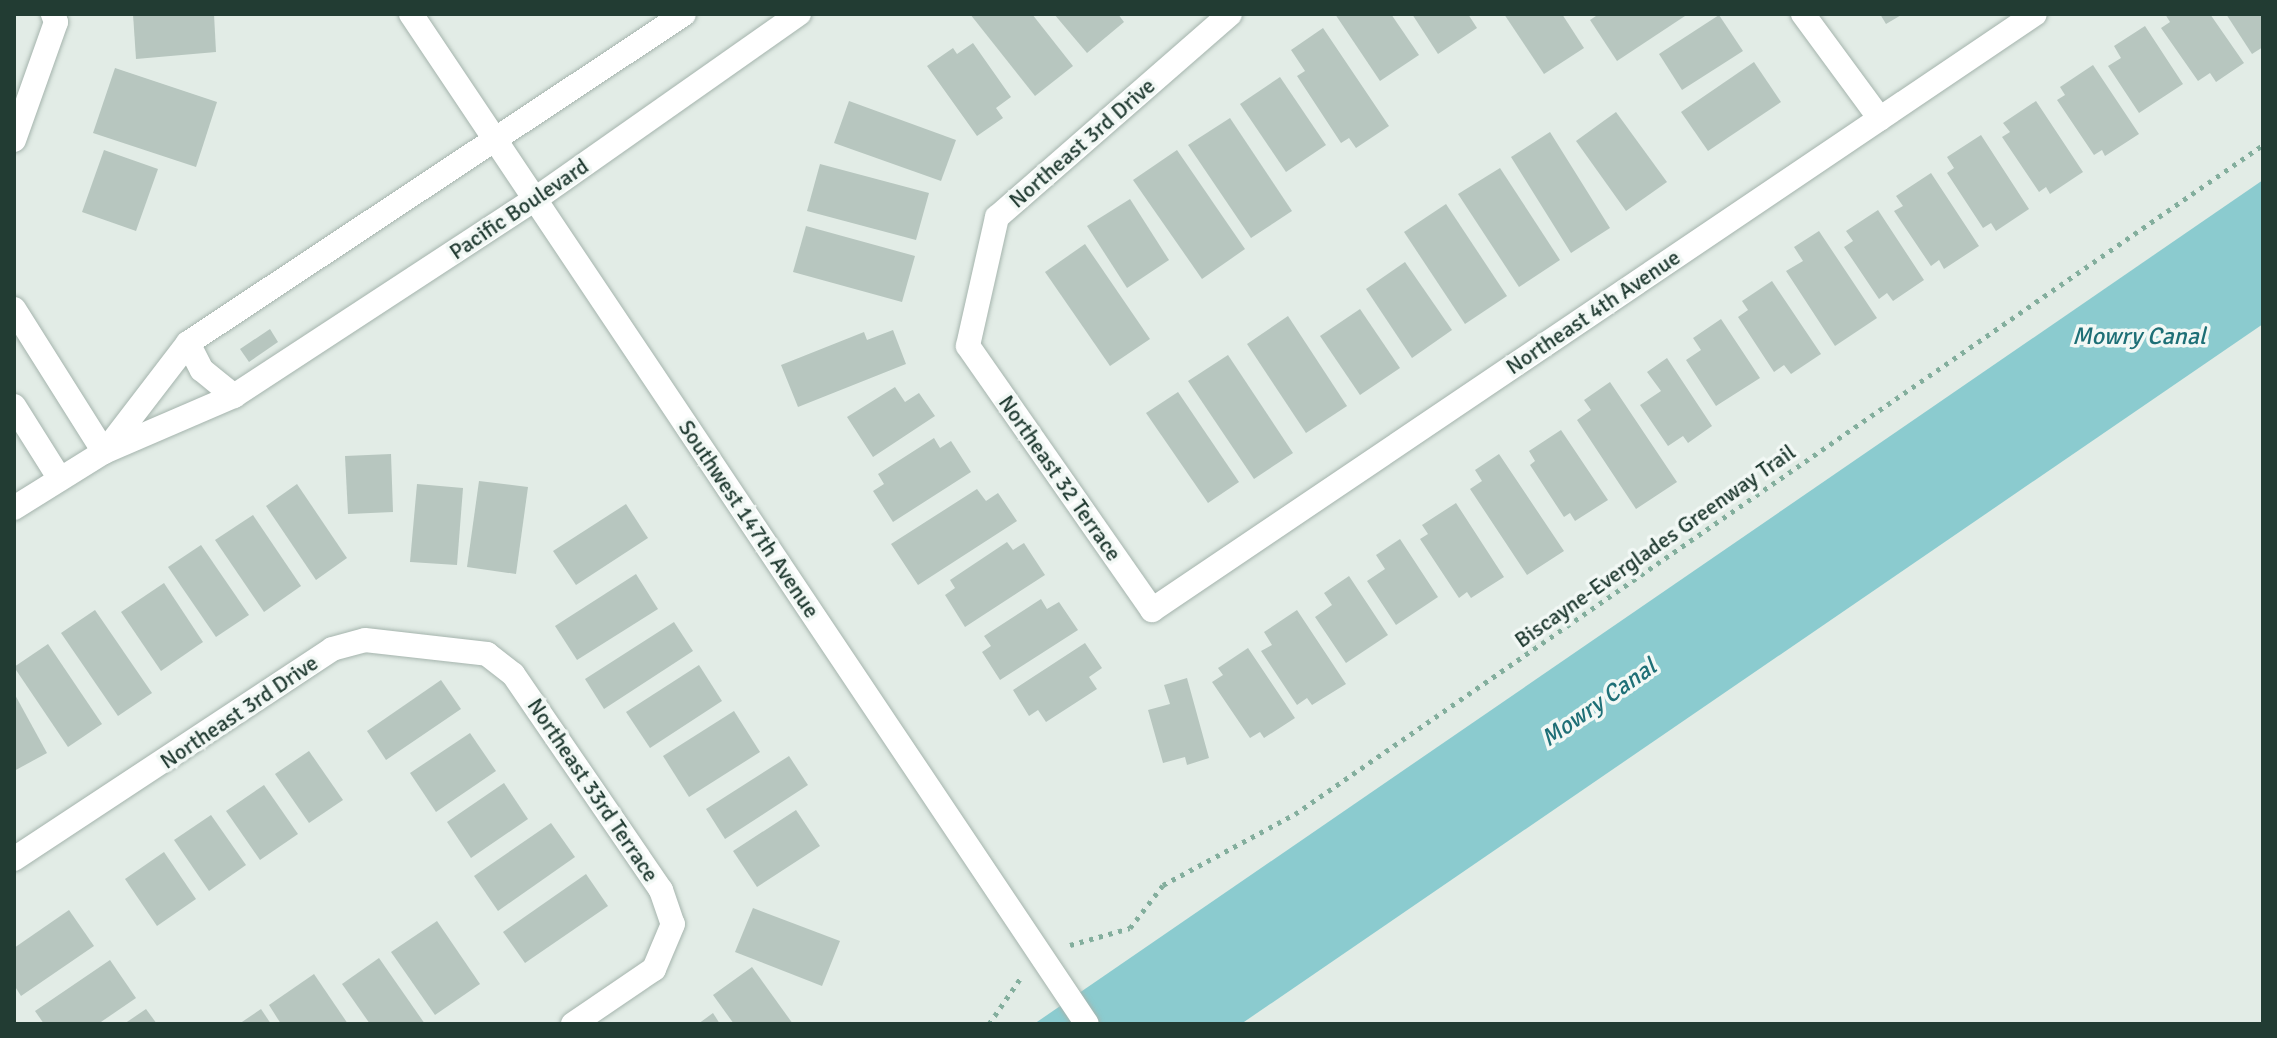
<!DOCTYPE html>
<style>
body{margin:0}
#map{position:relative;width:2277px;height:1038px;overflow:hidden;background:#e2ece6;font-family:Signika,sans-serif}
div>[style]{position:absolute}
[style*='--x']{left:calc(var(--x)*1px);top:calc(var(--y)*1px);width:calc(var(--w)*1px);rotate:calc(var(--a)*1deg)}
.water>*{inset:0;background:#8bcbcf}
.building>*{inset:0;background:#b7c6bf}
.path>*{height:5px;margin-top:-2.5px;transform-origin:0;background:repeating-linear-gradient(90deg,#83ae9d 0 4px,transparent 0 10px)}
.roads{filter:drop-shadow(0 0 2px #a5b4ad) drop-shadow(0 0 2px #a5b4ad)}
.minor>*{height:24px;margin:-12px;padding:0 12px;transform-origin:12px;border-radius:12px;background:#fff}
.tertiary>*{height:24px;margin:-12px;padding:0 12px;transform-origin:12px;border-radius:12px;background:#fff}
span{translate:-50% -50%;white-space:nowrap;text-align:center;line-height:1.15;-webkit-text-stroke:7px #f2f8f5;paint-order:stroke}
.street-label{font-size:22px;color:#223c33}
.water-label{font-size:24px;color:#1e6f76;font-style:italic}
.frame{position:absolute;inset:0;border:16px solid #223c33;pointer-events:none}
</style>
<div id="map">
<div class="water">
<div style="clip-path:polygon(2263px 180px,2263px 324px,1241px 1024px,1034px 1024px)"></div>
</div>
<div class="building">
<div style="clip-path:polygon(133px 14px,214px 14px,216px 52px,136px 59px)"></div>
<div style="clip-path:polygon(970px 14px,1032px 14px,1073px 66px,1035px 96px)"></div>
<div style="clip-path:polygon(1054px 14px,1118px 14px,1124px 22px,1087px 53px)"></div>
<div style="clip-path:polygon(1335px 14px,1391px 14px,1419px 55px,1380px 81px)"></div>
<div style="clip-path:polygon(1412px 14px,1468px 14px,1477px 28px,1438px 54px)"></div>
<div style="clip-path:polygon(1504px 14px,1562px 14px,1584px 48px,1544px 74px)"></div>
<div style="clip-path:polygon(1599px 14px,1688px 14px,1617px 61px,1590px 20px)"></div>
<div style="clip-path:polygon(1880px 14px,1903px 14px,1886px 24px)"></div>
<div style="clip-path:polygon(2165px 14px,2210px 14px,2244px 63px,2216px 82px,2210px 73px,2198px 81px,2161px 28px,2170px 22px)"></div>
<div style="clip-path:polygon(2226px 14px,2263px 14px,2263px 47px,2252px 54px)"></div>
<div style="clip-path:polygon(1719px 15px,1743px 51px,1682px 90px,1659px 54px)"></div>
<div style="clip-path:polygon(2145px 26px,2183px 84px,2139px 113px,2108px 66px,2121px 58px,2114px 46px)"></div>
<div style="clip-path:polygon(1323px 28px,1389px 126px,1356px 148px,1349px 138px,1341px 143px,1297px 76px,1305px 71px,1291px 50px)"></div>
<div style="clip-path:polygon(973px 43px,1011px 97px,996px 108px,1003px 118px,977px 136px,927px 66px,953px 48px,957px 54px)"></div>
<div style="clip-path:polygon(1754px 62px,1781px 102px,1708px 151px,1681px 112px)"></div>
<div style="clip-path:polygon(2093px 65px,2139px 134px,2105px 156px,2102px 150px,2094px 155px,2057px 100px,2065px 95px,2060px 87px)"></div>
<div style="clip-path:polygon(115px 68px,217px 102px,196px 167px,93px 133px)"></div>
<div style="clip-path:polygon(1280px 77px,1326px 145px,1286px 172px,1240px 104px)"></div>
<div style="clip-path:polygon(849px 101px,956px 140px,941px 181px,834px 143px)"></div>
<div style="clip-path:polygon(2036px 101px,2083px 172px,2050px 194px,2046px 187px,2039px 192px,2002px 137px,2010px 132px,2003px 123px)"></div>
<div style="clip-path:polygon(1616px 112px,1667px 182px,1626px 211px,1576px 141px)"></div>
<div style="clip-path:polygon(1230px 118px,1292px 211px,1251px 238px,1188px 145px)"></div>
<div style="clip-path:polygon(1550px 132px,1610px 228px,1571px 253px,1511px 157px)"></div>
<div style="clip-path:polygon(1981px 135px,2029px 209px,1996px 231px,1991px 223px,1983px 228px,1947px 173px,1954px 168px,1947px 157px)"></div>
<div style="clip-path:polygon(104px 150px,158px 169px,136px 231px,82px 212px)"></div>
<div style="clip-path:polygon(1177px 150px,1245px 249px,1202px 279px,1133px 180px)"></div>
<div style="clip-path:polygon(820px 164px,929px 193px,916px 240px,807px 211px)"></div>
<div style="clip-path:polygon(1500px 168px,1560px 260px,1519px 287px,1458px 194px)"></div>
<div style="clip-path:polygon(1931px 173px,1979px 246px,1944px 269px,1939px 260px,1931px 266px,1894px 211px,1903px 206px,1896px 196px)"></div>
<div style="clip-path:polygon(1130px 199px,1169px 260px,1127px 288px,1087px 226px)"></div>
<div style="clip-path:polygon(1446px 204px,1507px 296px,1465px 324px,1404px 232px)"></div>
<div style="clip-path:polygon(1878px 210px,1924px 280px,1893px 301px,1887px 293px,1879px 299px,1844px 247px,1853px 241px,1846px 231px)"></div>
<div style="clip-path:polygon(806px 226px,915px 256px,902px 302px,793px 272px)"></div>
<div style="clip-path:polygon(1819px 231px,1877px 318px,1835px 346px,1786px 271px,1803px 261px,1794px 247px)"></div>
<div style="clip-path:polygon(1085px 244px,1150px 339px,1110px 366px,1045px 272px)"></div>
<div style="clip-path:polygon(1405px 262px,1452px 330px,1412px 358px,1366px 289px)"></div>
<div style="clip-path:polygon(1772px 281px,1821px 354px,1791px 374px,1784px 365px,1774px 372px,1738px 317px,1748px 310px,1742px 301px)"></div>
<div style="clip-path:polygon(1360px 309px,1400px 368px,1360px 395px,1320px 336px)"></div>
<div style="clip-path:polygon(1288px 316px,1347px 406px,1306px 433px,1247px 344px)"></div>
<div style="clip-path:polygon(1721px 319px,1760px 378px,1716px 406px,1686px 360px,1701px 350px,1693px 338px)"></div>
<div style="clip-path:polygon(270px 329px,278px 342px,249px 362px,240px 349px)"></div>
<div style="clip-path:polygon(893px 330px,906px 364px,798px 407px,781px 365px,864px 332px,867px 340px)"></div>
<div style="clip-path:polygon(1228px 355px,1293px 453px,1254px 479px,1188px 381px)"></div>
<div style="clip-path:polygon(1667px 358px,1712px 426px,1688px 443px,1683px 436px,1668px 446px,1640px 405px,1661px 391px,1647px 372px)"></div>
<div style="clip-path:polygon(1610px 382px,1677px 482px,1636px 509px,1577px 420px,1591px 410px,1584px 400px)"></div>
<div style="clip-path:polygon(895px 387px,905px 402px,919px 393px,935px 416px,873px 457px,847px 417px)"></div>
<div style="clip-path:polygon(1178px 392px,1239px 482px,1208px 503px,1146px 413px)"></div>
<div style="clip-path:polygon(1561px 430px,1608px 500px,1575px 521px,1570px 513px,1564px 517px,1530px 465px,1535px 461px,1529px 451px)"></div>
<div style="clip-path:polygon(934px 438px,940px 448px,951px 441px,971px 472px,893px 522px,873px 491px,884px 484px,878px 474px)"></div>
<div style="clip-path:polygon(391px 454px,393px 512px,348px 514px,345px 456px)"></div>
<div style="clip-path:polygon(1499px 454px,1564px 551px,1527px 575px,1470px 489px,1482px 481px,1475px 470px)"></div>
<div style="clip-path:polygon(479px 481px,528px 487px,516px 574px,467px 567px)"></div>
<div style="clip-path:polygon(297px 484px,347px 558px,316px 580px,266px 506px)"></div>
<div style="clip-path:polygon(417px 484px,463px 488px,457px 565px,410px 562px)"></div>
<div style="clip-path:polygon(977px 489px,986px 501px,998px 493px,1017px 521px,918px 585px,891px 544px)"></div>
<div style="clip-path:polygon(1456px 503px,1504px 577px,1471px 598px,1467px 592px,1459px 598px,1420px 539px,1428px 534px,1422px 525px)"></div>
<div style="clip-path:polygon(626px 504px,648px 538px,576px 585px,553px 551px)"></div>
<div style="clip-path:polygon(253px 515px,301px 586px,264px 612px,215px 540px)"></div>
<div style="clip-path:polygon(1400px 539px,1438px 597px,1396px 625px,1367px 581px,1385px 569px,1376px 555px)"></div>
<div style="clip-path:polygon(1007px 542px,1013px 550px,1024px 543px,1045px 575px,965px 627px,945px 595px,955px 588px,950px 580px)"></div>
<div style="clip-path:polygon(201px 545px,249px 615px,216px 637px,168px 567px)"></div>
<div style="clip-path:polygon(636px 574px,658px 609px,577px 660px,555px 626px)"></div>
<div style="clip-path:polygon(1349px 576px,1388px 635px,1346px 663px,1315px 617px,1332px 605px,1324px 593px)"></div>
<div style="clip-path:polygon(164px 583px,203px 642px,161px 671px,121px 612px)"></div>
<div style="clip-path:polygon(1041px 599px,1047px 609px,1059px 602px,1078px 630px,1000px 680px,982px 652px,991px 646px,984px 636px)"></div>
<div style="clip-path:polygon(95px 610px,152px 693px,118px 716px,61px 633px)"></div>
<div style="clip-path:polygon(1297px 610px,1346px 684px,1312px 705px,1307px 698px,1297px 705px,1261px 651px,1272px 645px,1264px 632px)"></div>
<div style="clip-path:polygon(674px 622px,693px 651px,604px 709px,585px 679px)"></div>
<div style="clip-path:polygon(1085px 643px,1102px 668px,1089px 677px,1097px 689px,1046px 722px,1038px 710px,1029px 716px,1013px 690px)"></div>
<div style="clip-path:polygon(48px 644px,102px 724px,68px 747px,14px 667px)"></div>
<div style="clip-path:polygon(1248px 648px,1295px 718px,1264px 738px,1260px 732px,1250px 738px,1212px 682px,1223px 675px,1218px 668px)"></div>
<div style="clip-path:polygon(699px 665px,722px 701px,650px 748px,626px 712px)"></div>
<div style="clip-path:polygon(1187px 678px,1209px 758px,1187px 765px,1185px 757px,1163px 763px,1148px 710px,1170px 704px,1164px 685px)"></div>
<div style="clip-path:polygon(441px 680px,461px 709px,386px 760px,367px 731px)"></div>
<div style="clip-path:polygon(14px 693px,47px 753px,14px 771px)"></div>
<div style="clip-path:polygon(734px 711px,760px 752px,689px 797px,663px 756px)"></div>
<div style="clip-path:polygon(470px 733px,496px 771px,436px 812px,410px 773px)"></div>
<div style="clip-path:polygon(309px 751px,343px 800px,309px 823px,275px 774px)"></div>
<div style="clip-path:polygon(789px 756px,808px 785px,725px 839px,706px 809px)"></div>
<div style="clip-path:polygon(504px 783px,528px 819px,471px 858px,447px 822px)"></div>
<div style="clip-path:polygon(264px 785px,298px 834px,260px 860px,226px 811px)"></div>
<div style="clip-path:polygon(796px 810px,820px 846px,757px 887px,733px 851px)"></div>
<div style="clip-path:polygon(211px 815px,246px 865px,209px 891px,174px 840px)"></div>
<div style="clip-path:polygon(551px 823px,575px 857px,498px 911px,474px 876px)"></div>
<div style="clip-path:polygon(164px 852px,196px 899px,157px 926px,125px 879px)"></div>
<div style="clip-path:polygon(586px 874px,608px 906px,525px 963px,503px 932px)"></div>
<div style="clip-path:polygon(753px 908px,840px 941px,822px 986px,735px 952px)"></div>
<div style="clip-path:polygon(69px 910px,94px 946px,21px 996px,14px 985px,14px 948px)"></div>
<div style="clip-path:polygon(437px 921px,480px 984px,435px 1015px,391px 952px)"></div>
<div style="clip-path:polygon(379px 958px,425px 1024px,370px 1024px,342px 984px)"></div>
<div style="clip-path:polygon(110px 960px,136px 998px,98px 1024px,44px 1024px,35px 1011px)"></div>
<div style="clip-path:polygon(752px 967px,793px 1024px,734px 1024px,713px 995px)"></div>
<div style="clip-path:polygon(314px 974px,348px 1024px,281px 1024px,269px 1005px)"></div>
<div style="clip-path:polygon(146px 1009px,157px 1024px,124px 1024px)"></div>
<div style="clip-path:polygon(261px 1009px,271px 1024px,239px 1024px)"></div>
<div style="clip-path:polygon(713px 1013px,720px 1024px,698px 1024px)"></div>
</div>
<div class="path">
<div style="--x:1070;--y:945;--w:62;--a:-15.8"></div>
<div style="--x:1130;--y:928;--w:54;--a:-52.5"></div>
<div style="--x:1163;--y:885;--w:150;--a:-28.3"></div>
<div style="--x:1295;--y:814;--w:1177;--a:-34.65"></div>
<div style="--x:989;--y:1024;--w:58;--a:-55.5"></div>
</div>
<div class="roads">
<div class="minor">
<div style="--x:1230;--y:14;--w:309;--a:138.9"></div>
<div style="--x:997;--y:217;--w:132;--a:102.7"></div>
<div style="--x:968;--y:346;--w:322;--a:55.1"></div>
<div style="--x:1152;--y:610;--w:1065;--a:-34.02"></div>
<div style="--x:1803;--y:14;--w:130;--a:53.7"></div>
<div style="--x:14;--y:140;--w:125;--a:-70.4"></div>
<div style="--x:56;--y:22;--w:9;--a:-111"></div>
<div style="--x:14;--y:309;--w:169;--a:57.8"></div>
<div style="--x:188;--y:343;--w:30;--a:63"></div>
<div style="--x:202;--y:370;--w:41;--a:39.1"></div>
<div style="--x:14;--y:406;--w:86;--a:57.8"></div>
<div style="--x:106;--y:450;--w:135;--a:-52.5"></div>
<div style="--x:188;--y:343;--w:595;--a:-33.56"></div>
<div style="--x:14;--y:508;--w:106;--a:-31.9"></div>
<div style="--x:104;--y:452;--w:142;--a:-23.3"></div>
<div style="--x:234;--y:396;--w:358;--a:-33.2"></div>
<div style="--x:534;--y:200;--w:324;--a:-35.1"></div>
<div style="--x:14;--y:859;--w:381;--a:-33.4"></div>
<div style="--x:332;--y:649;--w:34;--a:-15"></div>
<div style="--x:365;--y:640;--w:123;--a:6.5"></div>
<div style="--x:487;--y:654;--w:33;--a:38"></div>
<div style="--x:513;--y:674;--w:262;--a:55.6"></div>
<div style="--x:661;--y:890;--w:36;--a:71"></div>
<div style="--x:673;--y:924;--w:49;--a:112.9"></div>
<div style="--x:654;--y:969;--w:98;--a:145.8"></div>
</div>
<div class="tertiary">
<div style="--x:411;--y:14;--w:1215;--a:56.21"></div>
</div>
</div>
<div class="street-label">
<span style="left:1082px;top:143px;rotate:-41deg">Northeast 3rd Drive</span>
<span style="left:519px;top:209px;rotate:-34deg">Pacific Boulevard</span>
<span style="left:1593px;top:312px;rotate:-34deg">Northeast 4th Avenue</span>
<span style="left:1060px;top:478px;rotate:55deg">Northeast 32 Terrace</span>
<span style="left:749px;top:519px;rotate:56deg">Southwest 147th Avenue</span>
<span style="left:1655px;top:546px;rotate:-35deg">Biscayne-Everglades Greenway Trail</span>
<span style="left:239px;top:712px;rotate:-34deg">Northeast 3rd Drive</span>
<span style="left:593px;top:790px;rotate:56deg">Northeast 33rd Terrace</span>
</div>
<div class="water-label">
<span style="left:2139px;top:337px">Mowry Canal</span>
<span style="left:1599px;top:703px;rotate:-35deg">Mowry Canal</span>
</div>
<div class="frame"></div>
</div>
